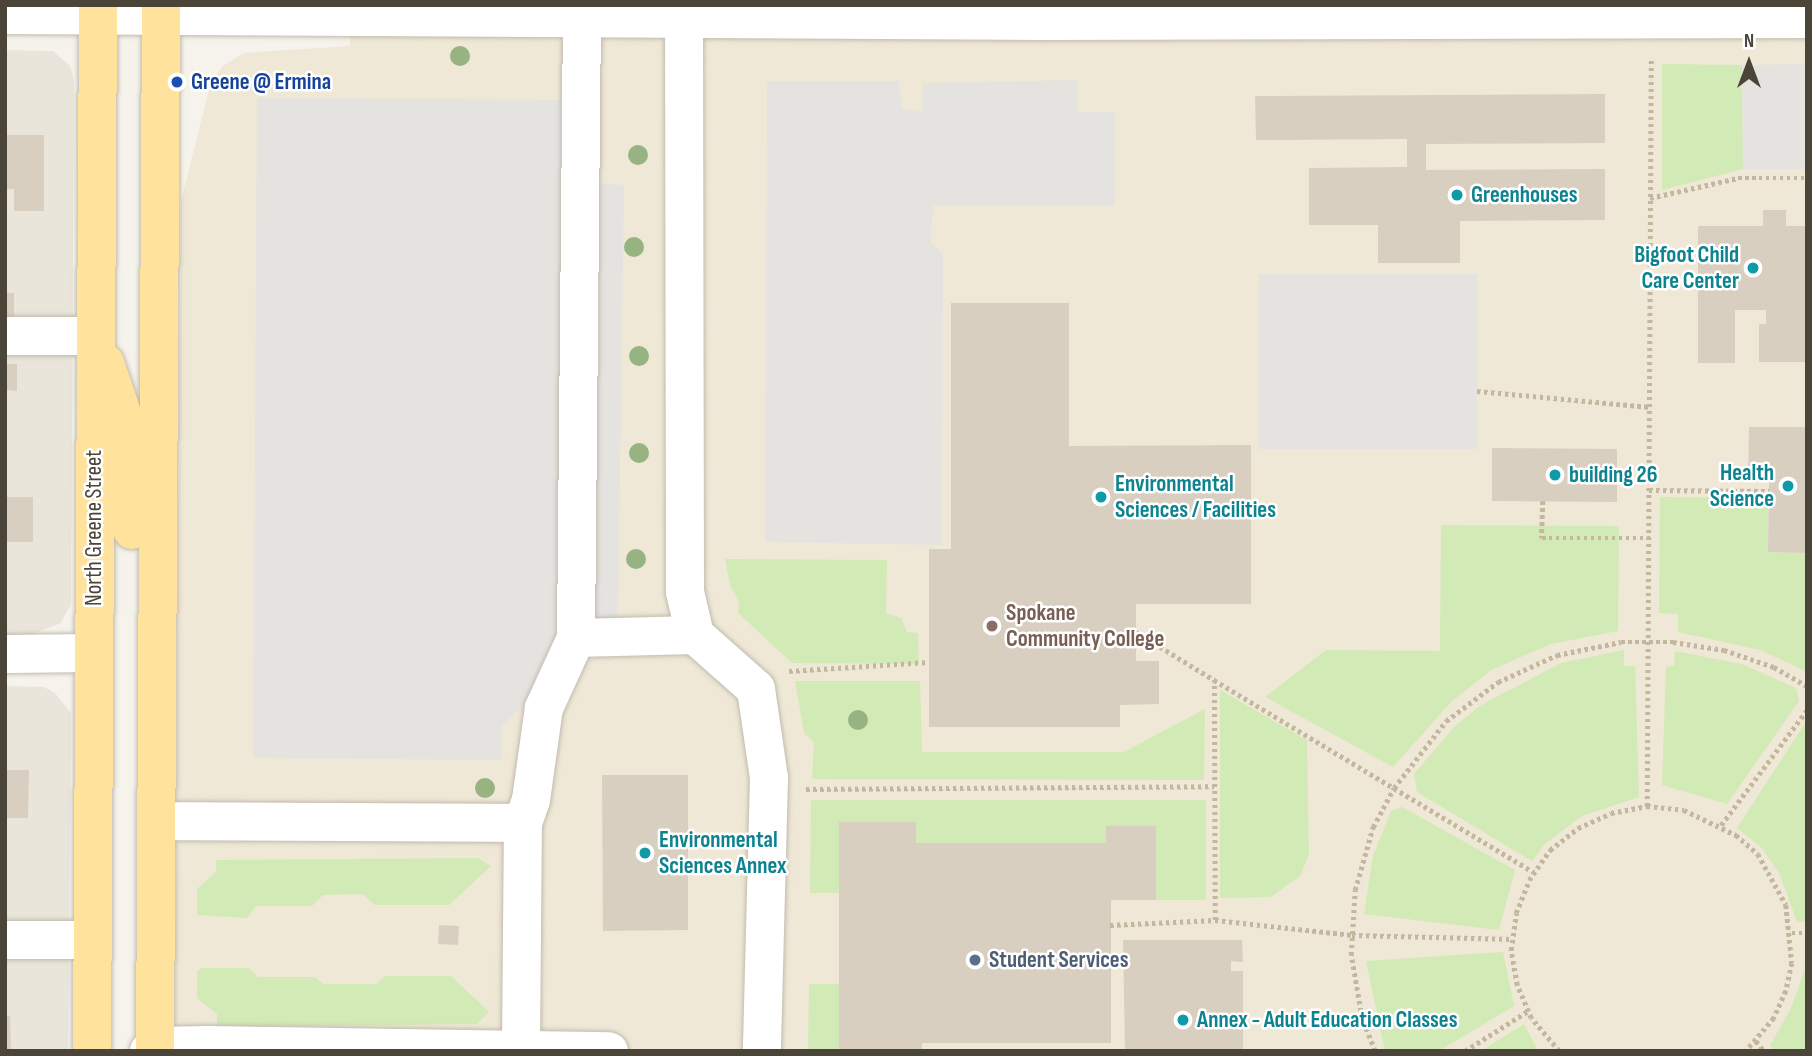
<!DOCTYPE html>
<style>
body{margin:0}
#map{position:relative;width:1812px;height:1056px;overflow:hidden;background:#f6f3ec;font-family:"Sofia Sans Condensed",sans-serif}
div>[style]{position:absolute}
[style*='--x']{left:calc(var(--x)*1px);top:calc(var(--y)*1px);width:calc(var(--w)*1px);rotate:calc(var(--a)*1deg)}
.residential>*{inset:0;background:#eae5da}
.education>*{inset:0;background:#efe8d6}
.green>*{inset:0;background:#d2eab5}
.parking>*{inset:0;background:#e5e3e0}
.building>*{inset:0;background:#d8cfc1}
.path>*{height:4.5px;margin-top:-2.25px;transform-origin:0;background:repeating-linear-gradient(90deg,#c4b79f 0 3.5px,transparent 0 7px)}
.roads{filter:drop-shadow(0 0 2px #c2bbae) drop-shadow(0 0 2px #c2bbae)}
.minor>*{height:38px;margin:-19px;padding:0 19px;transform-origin:19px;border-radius:19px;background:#fff}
.major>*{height:38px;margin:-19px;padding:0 19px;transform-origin:19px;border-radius:19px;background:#ffe39c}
.trees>*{width:20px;height:20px;margin:-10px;border-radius:50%;background:#97b381}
.dots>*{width:19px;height:19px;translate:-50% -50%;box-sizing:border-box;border:4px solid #fff;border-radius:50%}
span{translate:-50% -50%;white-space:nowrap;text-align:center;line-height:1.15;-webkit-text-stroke:5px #fff;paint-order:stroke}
.transit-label{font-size:23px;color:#164399;font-weight:700}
.left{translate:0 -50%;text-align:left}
.culture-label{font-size:23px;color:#0d838f;font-weight:700}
.right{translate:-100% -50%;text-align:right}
.street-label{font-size:23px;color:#4b4439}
.education-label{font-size:23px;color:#785e54;font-weight:700}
.service-label{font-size:23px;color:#4e5e75;font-weight:700}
.frame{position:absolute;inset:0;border:7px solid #4b4439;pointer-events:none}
.north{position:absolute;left:1714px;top:28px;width:70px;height:70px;-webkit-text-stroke:5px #fff;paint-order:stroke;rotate:0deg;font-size:19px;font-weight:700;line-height:28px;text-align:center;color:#4b4439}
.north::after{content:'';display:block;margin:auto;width:24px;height:32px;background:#4b4439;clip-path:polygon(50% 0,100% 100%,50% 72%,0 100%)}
</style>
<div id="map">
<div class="residential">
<div style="clip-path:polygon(5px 50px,53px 51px,70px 66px,74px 80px,71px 604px,61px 623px,30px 635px,5px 635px)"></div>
<div style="clip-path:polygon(5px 686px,44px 687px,55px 693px,71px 713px,68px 1051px,5px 1051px)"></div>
</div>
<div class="education">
<div style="clip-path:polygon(350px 5px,1807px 5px,1807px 1051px,175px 1051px,181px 201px,211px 81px,224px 65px,244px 53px,350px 46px)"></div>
</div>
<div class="green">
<div style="clip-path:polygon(1662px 64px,1742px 65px,1743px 169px,1662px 190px)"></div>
<div style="clip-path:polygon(1660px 497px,1768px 498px,1768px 552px,1807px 553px,1807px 672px,1760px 650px,1678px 632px,1678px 614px,1659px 613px)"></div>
<div style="clip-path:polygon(1441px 525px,1619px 526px,1618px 631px,1551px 644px,1491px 670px,1451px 702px,1393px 767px,1265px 697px,1326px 650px,1440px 651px)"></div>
<div style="clip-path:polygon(725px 559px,887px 560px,886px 613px,901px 618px,907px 632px,918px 633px,919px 664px,792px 663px,738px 613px,739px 602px,730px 585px)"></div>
<div style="clip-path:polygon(1624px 650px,1624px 666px,1635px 666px,1639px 797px,1582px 816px,1545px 844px,1532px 861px,1417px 792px,1414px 774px,1454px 727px,1481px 705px,1561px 663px)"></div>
<div style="clip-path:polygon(1675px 651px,1742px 664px,1796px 688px,1799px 701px,1727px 804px,1662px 785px,1666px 667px,1674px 666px)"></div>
<div style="clip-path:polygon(795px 681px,920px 681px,922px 752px,1124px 752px,1205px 709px,1204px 780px,812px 779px,814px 742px,804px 733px)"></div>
<div style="clip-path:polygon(1220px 690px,1307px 740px,1309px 855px,1300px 876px,1271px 897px,1220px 898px)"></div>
<div style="clip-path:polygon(1807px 720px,1807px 922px,1797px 922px,1780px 875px,1762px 848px,1737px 828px)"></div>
<div style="clip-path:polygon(811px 800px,1206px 800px,1206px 900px,1156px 900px,1156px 826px,1106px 826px,1106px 843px,916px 843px,916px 822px,839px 893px,810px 893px)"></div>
<div style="clip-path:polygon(1402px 807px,1515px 870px,1499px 930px,1364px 914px,1373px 856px,1391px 811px)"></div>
<div style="clip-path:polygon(478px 858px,491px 866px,449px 905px,375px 905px,362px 894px,323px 895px,312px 906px,256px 906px,247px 918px,197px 915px,197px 889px,216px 872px,216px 860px)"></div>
<div style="clip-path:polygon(1503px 952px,1514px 1006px,1439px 1051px,1385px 1051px,1366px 961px)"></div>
<div style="clip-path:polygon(1807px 964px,1807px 1051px,1774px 1051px,1770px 1045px,1791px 1008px)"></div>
<div style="clip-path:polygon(201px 968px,249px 968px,258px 977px,315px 977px,323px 984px,376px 984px,385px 976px,451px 976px,489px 1012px,477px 1024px,217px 1027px,217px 1014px,197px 998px,197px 972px)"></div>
<div style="clip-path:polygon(809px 984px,839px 984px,839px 1051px,808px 1051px)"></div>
<div style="clip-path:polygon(1524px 1024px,1538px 1051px,1481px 1051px)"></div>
</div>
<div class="parking">
<div style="clip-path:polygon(1807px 64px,1807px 169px,1743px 169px,1742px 65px)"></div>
<div style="clip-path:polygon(1077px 80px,1078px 112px,1115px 112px,1115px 206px,933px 206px,930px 242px,943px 253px,942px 545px,765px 542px,767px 81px,899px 81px,902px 109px,922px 112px,923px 83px)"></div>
<div style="clip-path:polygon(257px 98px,579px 100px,581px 183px,624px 185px,618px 619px,502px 725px,501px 760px,253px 758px)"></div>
<div style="clip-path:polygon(1259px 274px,1477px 274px,1477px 449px,1259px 449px)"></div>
</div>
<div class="building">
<div style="clip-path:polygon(1605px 94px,1605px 143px,1426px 144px,1426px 170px,1605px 169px,1605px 220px,1460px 221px,1460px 263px,1378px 263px,1378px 225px,1309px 225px,1309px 168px,1407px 167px,1407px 139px,1256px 140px,1255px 96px)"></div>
<div style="clip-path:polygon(5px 135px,44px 135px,44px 211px,14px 211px,14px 189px,5px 189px)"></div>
<div style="clip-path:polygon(1763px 210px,1786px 210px,1786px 226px,1807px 226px,1807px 362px,1759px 362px,1759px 324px,1766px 324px,1766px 310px,1735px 310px,1735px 363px,1698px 363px,1698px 226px,1763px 226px)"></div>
<div style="clip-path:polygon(5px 293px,14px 293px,14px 319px,5px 320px)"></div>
<div style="clip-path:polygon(951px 303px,1069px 303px,1069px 446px,1251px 445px,1251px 604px,1136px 604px,1136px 661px,1159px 661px,1159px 704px,1120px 705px,1120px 727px,929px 727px,929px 549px,951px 549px)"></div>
<div style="clip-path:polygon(5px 364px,17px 364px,17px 391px,5px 390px)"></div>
<div style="clip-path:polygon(1749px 427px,1807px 427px,1807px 553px,1768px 552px,1769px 482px,1748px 482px)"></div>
<div style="clip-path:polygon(1492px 448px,1617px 449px,1617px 502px,1492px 501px)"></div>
<div style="clip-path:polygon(5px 497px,33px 497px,33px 542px,5px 542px)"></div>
<div style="clip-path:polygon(5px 770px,29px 770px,28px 818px,5px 818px)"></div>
<div style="clip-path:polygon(602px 775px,688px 775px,688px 930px,603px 931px)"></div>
<div style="clip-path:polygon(839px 822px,916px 822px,916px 843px,1106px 843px,1106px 826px,1156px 826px,1156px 900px,1111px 900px,1111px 1043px,922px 1043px,922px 1051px,839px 1051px)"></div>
<div style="clip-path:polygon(439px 925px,459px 926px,458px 945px,438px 944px)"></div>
<div style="clip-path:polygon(1123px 940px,1242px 940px,1243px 962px,1231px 961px,1231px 971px,1243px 971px,1243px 1051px,1125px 1051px)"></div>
<div style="clip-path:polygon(5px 1016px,10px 1016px,11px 1051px,5px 1051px)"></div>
</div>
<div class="path">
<div style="--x:1650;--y:198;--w:90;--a:-12.8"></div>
<div style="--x:1738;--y:178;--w:69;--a:0"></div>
<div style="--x:1477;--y:391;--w:174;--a:5.3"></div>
<div style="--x:1649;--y:490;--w:120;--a:0.5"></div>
<div style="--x:1543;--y:501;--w:37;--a:92"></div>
<div style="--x:1542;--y:538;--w:108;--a:0"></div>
<div style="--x:1136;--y:632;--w:92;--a:31.6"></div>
<div style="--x:789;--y:671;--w:140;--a:-3.7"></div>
<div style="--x:806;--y:789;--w:408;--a:-0.4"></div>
<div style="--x:1647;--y:806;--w:748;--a:-89.69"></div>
<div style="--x:1721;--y:825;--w:144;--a:-53.2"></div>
<div style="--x:1215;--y:920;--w:240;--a:-90.2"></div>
<div style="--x:1214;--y:680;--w:373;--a:31"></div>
<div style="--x:1110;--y:925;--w:105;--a:-2.7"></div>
<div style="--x:1215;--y:920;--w:138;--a:6.2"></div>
<div style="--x:1352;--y:935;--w:161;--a:1.4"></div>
<div style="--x:1792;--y:933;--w:15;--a:0"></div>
<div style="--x:1756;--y:1041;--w:13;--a:51"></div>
<div style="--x:1375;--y:1051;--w:35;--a:-112"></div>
<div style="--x:1362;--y:1018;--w:64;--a:-99.9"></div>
<div style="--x:1351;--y:955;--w:65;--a:-86.5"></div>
<div style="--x:1355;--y:890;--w:66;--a:-74.1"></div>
<div style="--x:1373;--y:827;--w:44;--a:-61.7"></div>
<div style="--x:1394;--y:788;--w:85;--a:-52.2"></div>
<div style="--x:1446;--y:721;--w:65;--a:-36.9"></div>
<div style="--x:1498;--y:682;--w:65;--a:-24.6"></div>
<div style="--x:1557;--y:655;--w:65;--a:-11.5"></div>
<div style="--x:1621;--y:642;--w:52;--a:0"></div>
<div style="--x:1673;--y:642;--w:52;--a:8.9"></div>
<div style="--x:1724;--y:650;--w:53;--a:18.8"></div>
<div style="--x:1774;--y:667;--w:38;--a:30"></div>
<div style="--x:1465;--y:1051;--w:75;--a:-32.4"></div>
<div style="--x:1559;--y:1051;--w:43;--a:-130.3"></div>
<div style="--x:1531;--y:1018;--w:36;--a:-113"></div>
<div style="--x:1517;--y:985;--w:36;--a:-100"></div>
<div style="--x:1511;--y:950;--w:37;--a:-82"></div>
<div style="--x:1516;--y:913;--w:35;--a:-68"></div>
<div style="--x:1529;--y:880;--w:37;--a:-55"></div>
<div style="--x:1550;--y:850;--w:36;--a:-38"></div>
<div style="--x:1578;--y:828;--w:36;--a:-24"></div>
<div style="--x:1611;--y:813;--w:37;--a:-11"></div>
<div style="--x:1647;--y:806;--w:37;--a:6"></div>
<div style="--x:1684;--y:810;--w:58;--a:25.7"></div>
<div style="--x:1736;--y:835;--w:29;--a:41"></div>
<div style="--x:1758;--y:854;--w:58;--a:61.2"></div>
<div style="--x:1786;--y:905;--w:58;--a:84.1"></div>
<div style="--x:1792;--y:963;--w:29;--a:102"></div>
<div style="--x:1786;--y:991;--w:30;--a:114"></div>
<div style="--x:1774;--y:1018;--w:43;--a:130.3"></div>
</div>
<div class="roads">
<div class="minor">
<div style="--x:5;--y:15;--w:1037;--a:0.33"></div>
<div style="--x:1042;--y:21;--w:765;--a:-0.15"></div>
<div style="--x:684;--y:18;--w:574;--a:89.9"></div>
<div style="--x:685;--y:592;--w:44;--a:76.9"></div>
<div style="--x:5;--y:336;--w:90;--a:0"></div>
<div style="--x:576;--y:638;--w:119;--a:-1.4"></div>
<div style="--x:695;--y:635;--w:81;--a:41.5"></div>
<div style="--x:756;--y:689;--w:90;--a:81.7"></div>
<div style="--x:769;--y:778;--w:273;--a:91.5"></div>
<div style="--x:5;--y:654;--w:88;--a:-0.7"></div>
<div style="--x:157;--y:821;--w:366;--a:0.3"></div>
<div style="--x:5;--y:940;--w:88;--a:0"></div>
<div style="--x:521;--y:1046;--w:223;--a:-89.5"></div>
<div style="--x:523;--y:823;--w:24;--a:-71"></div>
<div style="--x:531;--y:800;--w:93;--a:-82"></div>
<div style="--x:544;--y:708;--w:77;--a:-65.4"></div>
<div style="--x:576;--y:638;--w:621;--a:-89.45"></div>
<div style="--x:149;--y:1051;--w:8;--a:-40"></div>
<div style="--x:155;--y:1046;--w:52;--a:-1.1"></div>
<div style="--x:207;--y:1045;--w:402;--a:0.9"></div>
</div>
<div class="major">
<div style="--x:105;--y:363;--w:69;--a:71.3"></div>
<div style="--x:127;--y:428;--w:102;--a:87.2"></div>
<div style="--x:92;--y:1051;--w:1046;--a:-89.67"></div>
<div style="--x:155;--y:1051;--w:1046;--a:-89.67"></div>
</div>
</div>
<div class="trees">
<div style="left:460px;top:56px"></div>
<div style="left:638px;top:155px"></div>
<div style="left:634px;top:247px"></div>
<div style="left:639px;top:356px"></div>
<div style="left:639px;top:453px"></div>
<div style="left:636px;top:559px"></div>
<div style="left:858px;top:720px"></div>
<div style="left:485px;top:788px"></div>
</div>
<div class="dots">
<div style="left:177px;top:82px;background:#1a4fb4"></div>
<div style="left:1457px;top:195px;background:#0f9aa8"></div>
<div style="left:1753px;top:268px;background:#0f9aa8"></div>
<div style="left:1555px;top:475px;background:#0f9aa8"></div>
<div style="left:1788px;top:486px;background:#0f9aa8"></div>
<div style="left:1101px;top:497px;background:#0f9aa8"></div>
<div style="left:992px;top:626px;background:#8d6e63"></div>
<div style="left:645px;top:853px;background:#0f9aa8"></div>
<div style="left:975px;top:960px;background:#5c6f8a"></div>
<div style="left:1183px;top:1020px;background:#0f9aa8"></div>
</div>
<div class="transit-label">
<span class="left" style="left:191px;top:82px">Greene @ Ermina</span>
</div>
<div class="culture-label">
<span class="left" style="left:1471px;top:195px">Greenhouses</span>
<span class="right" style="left:1739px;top:268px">Bigfoot Child<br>Care Center</span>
<span class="right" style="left:1774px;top:486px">Health<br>Science</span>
<span class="left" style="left:1569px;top:475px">building 26</span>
<span class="left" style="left:1115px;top:497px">Environmental<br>Sciences / Facilities</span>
<span class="left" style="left:659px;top:853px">Environmental<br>Sciences Annex</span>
<span class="left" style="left:1197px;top:1020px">Annex - Adult Education Classes</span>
</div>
<div class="street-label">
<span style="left:94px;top:528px;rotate:-90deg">North Greene Street</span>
</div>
<div class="education-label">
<span class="left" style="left:1006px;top:626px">Spokane<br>Community College</span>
</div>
<div class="service-label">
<span class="left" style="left:989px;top:960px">Student Services</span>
</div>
<div class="frame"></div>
<div class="north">N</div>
</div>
